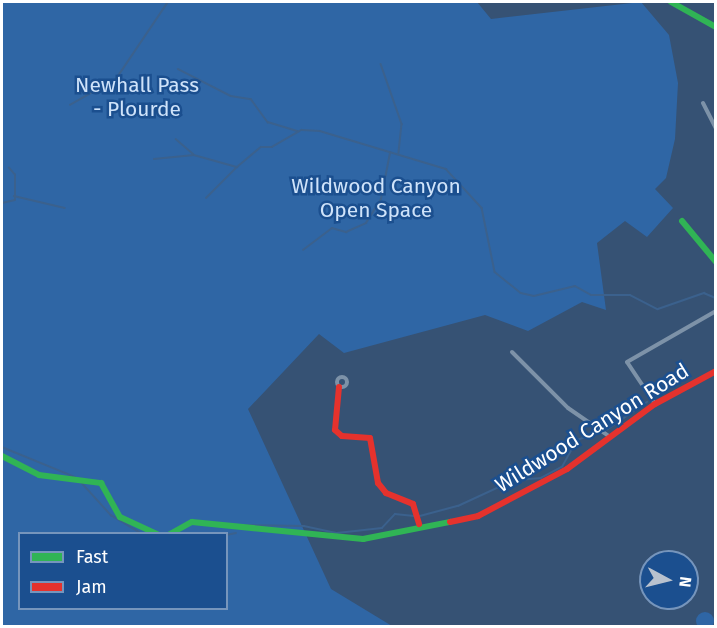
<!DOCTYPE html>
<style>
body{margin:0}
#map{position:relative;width:717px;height:628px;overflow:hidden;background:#365274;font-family:"Fira Sans",sans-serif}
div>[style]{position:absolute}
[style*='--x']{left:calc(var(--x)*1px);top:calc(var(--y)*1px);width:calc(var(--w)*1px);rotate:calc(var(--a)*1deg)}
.green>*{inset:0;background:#2f66a5}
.round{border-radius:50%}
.stream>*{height:1.5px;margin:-0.75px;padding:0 0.75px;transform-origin:0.75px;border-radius:0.75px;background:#3b618d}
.street>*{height:4px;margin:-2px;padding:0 2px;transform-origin:2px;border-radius:2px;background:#7d92a8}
.street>.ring{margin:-2px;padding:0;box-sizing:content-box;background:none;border:4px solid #7d92a8;border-radius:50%}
.fast>*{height:6px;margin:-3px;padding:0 3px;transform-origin:3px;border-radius:3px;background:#30b455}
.jam>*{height:6px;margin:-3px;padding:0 3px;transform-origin:3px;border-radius:3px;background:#e5322d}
span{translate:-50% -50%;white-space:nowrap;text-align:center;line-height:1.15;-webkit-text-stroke:5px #1b4f8f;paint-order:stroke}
.park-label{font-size:21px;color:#cfe3fa}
.street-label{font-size:21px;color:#fff}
.frame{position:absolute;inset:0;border:3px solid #fff;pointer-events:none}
.legend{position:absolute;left:18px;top:532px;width:210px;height:78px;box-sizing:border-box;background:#1b4f8f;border:2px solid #7695bc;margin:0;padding:8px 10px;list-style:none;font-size:18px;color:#fff}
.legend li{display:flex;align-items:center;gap:12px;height:30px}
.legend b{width:30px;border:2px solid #7695bc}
.north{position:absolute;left:639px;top:550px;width:60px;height:60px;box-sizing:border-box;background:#1b4f8f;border:2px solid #7695bc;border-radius:50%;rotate:97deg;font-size:16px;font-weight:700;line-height:24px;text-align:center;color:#fff}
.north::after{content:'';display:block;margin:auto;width:21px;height:27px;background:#b9c2ce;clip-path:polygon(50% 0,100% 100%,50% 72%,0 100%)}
</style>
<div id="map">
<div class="green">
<div style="clip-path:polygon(evenodd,2px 2px,477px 2px,491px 19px,641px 2px,669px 35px,678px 83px,675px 139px,666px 178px,655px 189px,673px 208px,647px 237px,625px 221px,597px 243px,606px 310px,582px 302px,528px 331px,485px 315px,344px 353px,319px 334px,248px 409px,331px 589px,392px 626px,2px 626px,2px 2px,20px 534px,226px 534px,226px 608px,20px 608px,20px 534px)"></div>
<div class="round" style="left:696px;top:612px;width:18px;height:18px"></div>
</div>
<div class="stream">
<div style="--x:381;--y:64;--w:64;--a:70.7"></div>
<div style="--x:402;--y:124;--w:29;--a:96"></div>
<div style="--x:178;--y:69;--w:59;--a:27"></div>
<div style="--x:231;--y:96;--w:20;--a:9"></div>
<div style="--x:251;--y:99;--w:29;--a:54"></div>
<div style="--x:268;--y:122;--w:31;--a:17"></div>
<div style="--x:70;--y:105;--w:53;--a:-29.5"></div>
<div style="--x:116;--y:79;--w:93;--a:-56"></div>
<div style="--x:176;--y:139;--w:23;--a:41"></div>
<div style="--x:154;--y:159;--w:40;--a:-5.7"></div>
<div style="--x:194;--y:155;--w:45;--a:15.6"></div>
<div style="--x:237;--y:167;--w:31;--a:-40"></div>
<div style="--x:261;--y:147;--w:11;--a:0"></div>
<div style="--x:272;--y:147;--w:34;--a:-30"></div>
<div style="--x:302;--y:130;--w:18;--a:3"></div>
<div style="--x:320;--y:131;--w:132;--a:16.8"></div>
<div style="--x:446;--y:169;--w:53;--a:47.3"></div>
<div style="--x:482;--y:208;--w:65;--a:78.5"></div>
<div style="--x:495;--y:272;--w:33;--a:39"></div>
<div style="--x:521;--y:293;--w:13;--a:13"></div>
<div style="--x:534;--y:296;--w:42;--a:-13.7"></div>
<div style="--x:575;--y:286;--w:18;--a:29"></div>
<div style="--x:591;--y:295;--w:39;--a:0"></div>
<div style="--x:630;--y:295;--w:31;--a:27"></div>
<div style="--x:658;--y:309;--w:49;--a:-19.2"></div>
<div style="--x:704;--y:293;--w:13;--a:23"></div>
<div style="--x:14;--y:196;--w:52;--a:13.2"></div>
<div style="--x:206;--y:198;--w:42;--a:-45"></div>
<div style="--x:2;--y:203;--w:13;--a:-13"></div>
<div style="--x:15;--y:200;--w:25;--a:-90"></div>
<div style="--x:15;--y:175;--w:9;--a:-131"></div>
<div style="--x:303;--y:250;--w:36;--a:-37"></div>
<div style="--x:332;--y:228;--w:15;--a:16"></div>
<div style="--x:346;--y:232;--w:22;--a:-24"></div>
<div style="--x:366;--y:223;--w:28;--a:-58"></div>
<div style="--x:381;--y:199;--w:47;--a:-78.9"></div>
<div style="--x:605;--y:431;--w:51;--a:-34.6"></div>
<div style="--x:2;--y:447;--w:79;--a:22.3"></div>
<div style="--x:518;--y:480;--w:23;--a:-5"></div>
<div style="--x:541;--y:478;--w:24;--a:-28"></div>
<div style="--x:562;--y:467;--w:31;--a:-61"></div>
<div style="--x:577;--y:440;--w:22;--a:-18"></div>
<div style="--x:81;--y:482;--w:45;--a:47.7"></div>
<div style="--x:111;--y:515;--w:37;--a:31"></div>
<div style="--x:420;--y:516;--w:39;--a:-15"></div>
<div style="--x:458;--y:506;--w:60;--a:-24.8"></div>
<div style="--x:244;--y:525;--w:60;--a:1"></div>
<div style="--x:304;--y:526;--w:34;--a:12"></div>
<div style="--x:337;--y:533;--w:45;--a:-6.3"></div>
<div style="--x:382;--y:528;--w:19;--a:-47"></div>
<div style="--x:395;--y:514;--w:19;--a:6"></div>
<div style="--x:181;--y:534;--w:36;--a:0"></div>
<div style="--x:226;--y:535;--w:10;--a:-11"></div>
</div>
<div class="street">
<div style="--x:703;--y:103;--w:29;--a:63"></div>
<div style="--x:512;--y:352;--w:79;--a:45"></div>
<div style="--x:568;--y:408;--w:51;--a:34.6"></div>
<div class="ring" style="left:337px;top:377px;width:6px;height:6px"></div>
<div style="--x:655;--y:404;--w:50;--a:-123.7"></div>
<div style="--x:627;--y:362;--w:103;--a:-29.8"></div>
</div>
<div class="fast">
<div style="--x:671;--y:2;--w:51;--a:29.1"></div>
<div style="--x:682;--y:221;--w:53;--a:50.3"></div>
<div style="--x:2;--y:456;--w:42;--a:27.2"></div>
<div style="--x:39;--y:475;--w:63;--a:7.4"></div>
<div style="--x:101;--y:483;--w:39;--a:61"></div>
<div style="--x:120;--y:517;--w:41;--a:24.7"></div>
<div style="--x:170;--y:534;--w:25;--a:-29"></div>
<div style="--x:192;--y:522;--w:172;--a:5.7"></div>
<div style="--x:363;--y:539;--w:89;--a:-11.1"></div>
</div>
<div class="jam">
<div style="--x:339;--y:387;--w:43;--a:95.3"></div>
<div style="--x:335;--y:430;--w:9;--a:41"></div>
<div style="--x:342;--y:436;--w:28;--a:4"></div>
<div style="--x:370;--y:438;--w:46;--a:79.9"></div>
<div style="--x:378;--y:483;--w:13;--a:51"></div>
<div style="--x:386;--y:493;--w:29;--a:22"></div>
<div style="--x:413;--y:504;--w:21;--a:73"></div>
<div style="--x:450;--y:522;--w:29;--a:-12"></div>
<div style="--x:478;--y:516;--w:101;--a:-27.8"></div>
<div style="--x:567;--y:469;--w:109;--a:-36.5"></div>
<div style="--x:655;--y:404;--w:69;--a:-28.4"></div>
</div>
<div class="park-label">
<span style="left:137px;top:97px">Newhall Pass<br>- Plourde</span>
<span style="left:376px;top:198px">Wildwood Canyon<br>Open Space</span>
</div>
<div class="street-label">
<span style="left:592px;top:428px;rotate:-32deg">Wildwood Canyon Road</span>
</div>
<div class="frame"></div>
<ul class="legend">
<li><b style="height:8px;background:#30b455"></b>Fast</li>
<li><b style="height:8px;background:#e5322d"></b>Jam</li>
</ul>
<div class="north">N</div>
</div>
